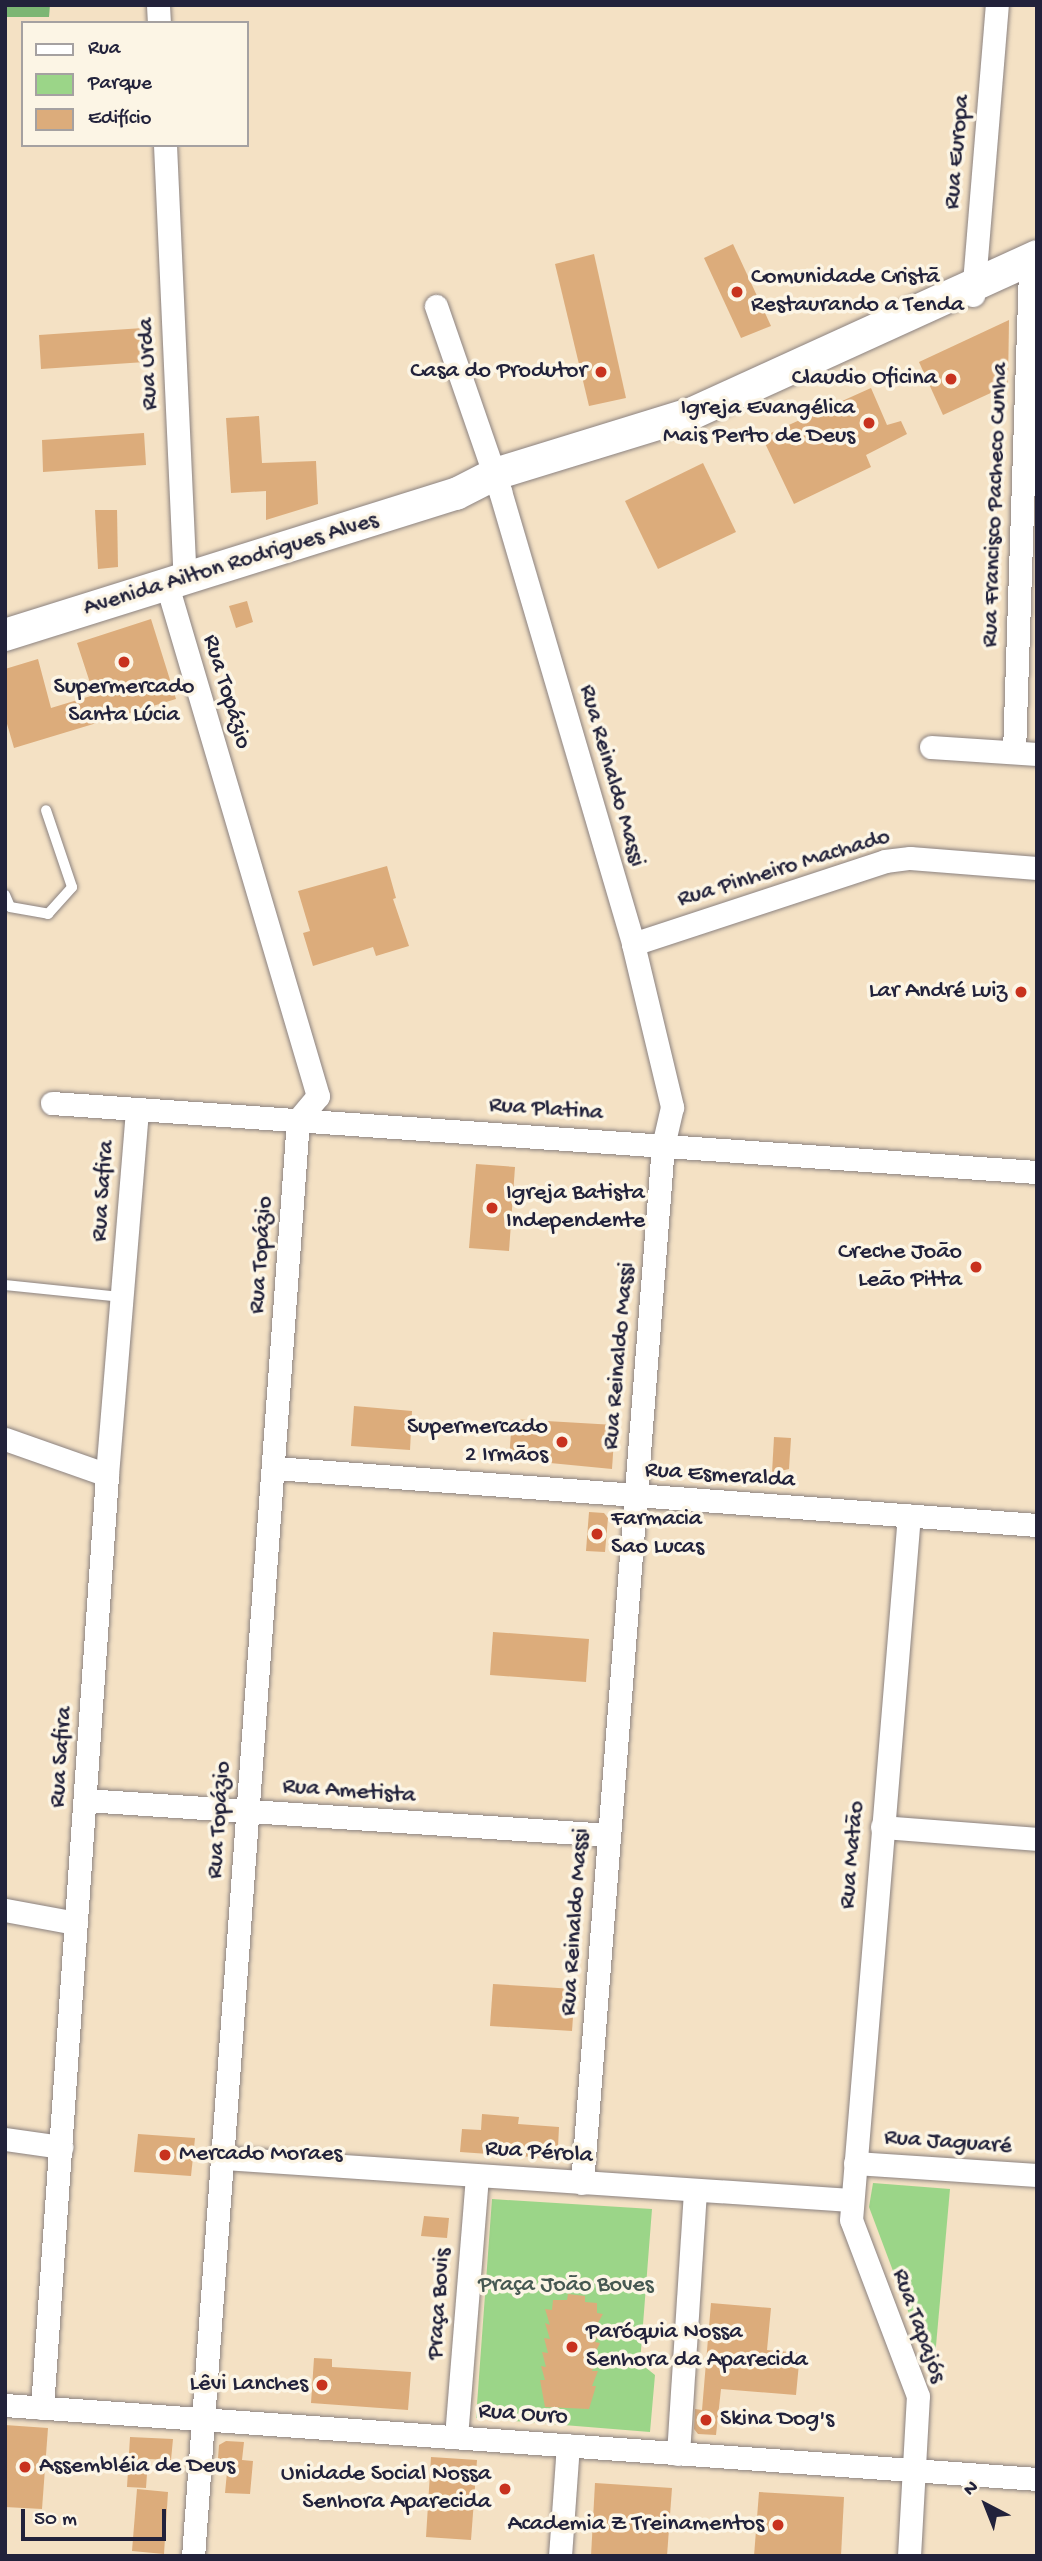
<!DOCTYPE html>
<meta charset="utf-8">
<style>
body{margin:0}
#map{position:relative;width:1042px;height:2561px;overflow:hidden;background:#f4e1c4;font-family:"Gochi Hand",sans-serif}
div>[style]{position:absolute}
[style*='--x']{left:calc(var(--x)*1px);top:calc(var(--y)*1px);width:calc(var(--w)*1px);rotate:calc(var(--a)*1deg)}
.green>*{inset:0;background:#9bd588}
.forest>*{inset:0;background:#7cb674}
.building>*{inset:0;background:#dcac7b}
.roads{filter:drop-shadow(0 0 2px #8b8280) drop-shadow(0 0 2px #8b8280)}
.service>*{height:10px;margin:-5px;padding:0 5px;transform-origin:5px;border-radius:5px;background:#fff}
.minor>*{height:23px;margin:-11.5px;padding:0 11.5px;transform-origin:11.5px;border-radius:11.5px;background:#fff}
.secondary>*{height:32px;margin:-16px;padding:0 16px;transform-origin:16px;border-radius:16px;background:#fff}
.dots>*{width:19px;height:19px;translate:-50% -50%;box-sizing:border-box;border:4px solid #fcf5e5;border-radius:50%}
span{translate:-50% -50%;white-space:nowrap;text-align:center;line-height:1.15;-webkit-text-stroke:7px #fcf5e5;paint-order:stroke}
.street-label{font-size:24px;color:#22223b}
.poi-label{font-size:24px;color:#22223b}
.left{translate:0 -50%;text-align:left}
.right{translate:-100% -50%;text-align:right}
.park-label{font-size:24px;color:#465852}
.frame{position:absolute;inset:0;border:7px solid #22223b;pointer-events:none}
.legend{position:absolute;left:21px;top:21px;width:228px;height:126px;box-sizing:border-box;background:#fcf5e5;border:2px solid #a5a1a1;margin:0;padding:9px 12px;list-style:none;font-size:21px;color:#22223b}
.legend li{display:flex;align-items:center;gap:14px;height:35px}
.legend b{width:35px;border:2px solid #a5a1a1}
.north{position:absolute;left:951px;top:2470px;width:70px;height:70px;-webkit-text-stroke:5px #fcf5e5;paint-order:stroke;rotate:318deg;font-size:19px;font-weight:700;line-height:28px;text-align:center;color:#22223b}
.north::after{content:'';display:block;margin:auto;width:24px;height:32px;background:#22223b;clip-path:polygon(50% 0,100% 100%,50% 72%,0 100%)}
.scale{position:absolute;left:21px;top:2509px;width:145px;height:32px;box-sizing:border-box;border:4px solid #22223b;border-top:0;padding-left:9px;font-size:21px;line-height:24px;white-space:nowrap;color:#22223b;-webkit-text-stroke:5px #fcf5e5;paint-order:stroke}
</style>
<div id="map">
<div class="green">
<div style="clip-path:polygon(873px 2183px,950px 2189px,935px 2357px,926px 2359px,869px 2207px)"></div>
<div style="clip-path:polygon(492px 2199px,652px 2209px,640px 2363px,655px 2375px,650px 2432px,476px 2418px)"></div>
</div>
<div class="forest">
<div style="clip-path:polygon(5px 5px,50px 5px,49px 17px,5px 17px)"></div>
</div>
<div class="building">
<div style="clip-path:polygon(733px 244px,771px 326px,741px 338px,704px 258px)"></div>
<div style="clip-path:polygon(594px 254px,626px 398px,589px 406px,555px 264px)"></div>
<div style="clip-path:polygon(1009px 320px,1008px 385px,943px 415px,919px 362px)"></div>
<div style="clip-path:polygon(143px 328px,145px 362px,41px 369px,39px 335px)"></div>
<div style="clip-path:polygon(871px 388px,887px 425px,901px 421px,907px 434px,866px 455px,871px 467px,794px 504px,762px 437px)"></div>
<div style="clip-path:polygon(259px 416px,262px 463px,316px 461px,318px 504px,266px 520px,266px 491px,231px 493px,226px 418px)"></div>
<div style="clip-path:polygon(144px 433px,146px 465px,43px 472px,42px 440px)"></div>
<div style="clip-path:polygon(703px 463px,736px 532px,658px 569px,625px 501px)"></div>
<div style="clip-path:polygon(95px 510px,117px 510px,118px 567px,98px 569px)"></div>
<div style="clip-path:polygon(247px 601px,253px 622px,236px 628px,229px 606px)"></div>
<div style="clip-path:polygon(151px 619px,176px 699px,14px 748px,5px 717px,5px 669px,38px 659px,51px 708px,94px 695px,77px 643px)"></div>
<div style="clip-path:polygon(387px 866px,396px 898px,393px 899px,409px 946px,376px 956px,373px 947px,313px 966px,303px 933px,310px 931px,298px 891px)"></div>
<div style="clip-path:polygon(476px 1164px,515px 1167px,509px 1251px,469px 1248px)"></div>
<div style="clip-path:polygon(354px 1406px,412px 1411px,410px 1450px,351px 1446px)"></div>
<div style="clip-path:polygon(512px 1419px,615px 1425px,612px 1469px,509px 1459px)"></div>
<div style="clip-path:polygon(774px 1437px,791px 1438px,789px 1469px,772px 1473px)"></div>
<div style="clip-path:polygon(589px 1512px,604px 1513px,608px 1518px,605px 1552px,586px 1551px)"></div>
<div style="clip-path:polygon(493px 1632px,589px 1639px,586px 1682px,490px 1675px)"></div>
<div style="clip-path:polygon(493px 1984px,575px 1989px,572px 2031px,490px 2026px)"></div>
<div style="clip-path:polygon(482px 2114px,519px 2117px,518px 2124px,559px 2127px,558px 2147px,546px 2158px,460px 2152px,462px 2129px,481px 2130px)"></div>
<div style="clip-path:polygon(138px 2134px,195px 2138px,191px 2176px,134px 2172px)"></div>
<div style="clip-path:polygon(424px 2216px,449px 2218px,447px 2238px,421px 2236px)"></div>
<div style="clip-path:polygon(568px 2294px,585px 2296px,585px 2302px,597px 2303px,597px 2313px,603px 2314px,595px 2328px,601px 2329px,595px 2342px,600px 2343px,594px 2355px,599px 2356px,592px 2371px,598px 2371px,592px 2386px,596px 2386px,589px 2409px,545px 2407px,540px 2380px,545px 2380px,541px 2366px,546px 2367px,542px 2352px,548px 2353px,544px 2338px,550px 2339px,545px 2323px,550px 2325px,545px 2309px,552px 2310px,553px 2300px,567px 2300px)"></div>
<div style="clip-path:polygon(711px 2303px,771px 2308px,767px 2350px,800px 2353px,796px 2395px,721px 2389px,716px 2435px,698px 2434px,694px 2429px,695px 2409px,702px 2410px)"></div>
<div style="clip-path:polygon(314px 2358px,332px 2359px,332px 2367px,411px 2372px,408px 2410px,311px 2403px)"></div>
<div style="clip-path:polygon(5px 2425px,48px 2428px,42px 2509px,5px 2507px)"></div>
<div style="clip-path:polygon(130px 2437px,173px 2439px,171px 2460px,148px 2459px,146px 2488px,127px 2487px)"></div>
<div style="clip-path:polygon(226px 2441px,244px 2442px,242px 2460px,253px 2461px,250px 2494px,225px 2493px,227px 2472px,217px 2471px,219px 2445px)"></div>
<div style="clip-path:polygon(431px 2457px,477px 2460px,471px 2540px,426px 2537px)"></div>
<div style="clip-path:polygon(595px 2483px,672px 2488px,667px 2556px,591px 2556px)"></div>
<div style="clip-path:polygon(137px 2489px,168px 2492px,164px 2554px,132px 2551px)"></div>
<div style="clip-path:polygon(759px 2492px,844px 2497px,841px 2556px,754px 2556px)"></div>
</div>
<div class="roads">
<div class="service">
<div style="--x:5;--y:895;--w:13;--a:67"></div>
<div style="--x:10;--y:907;--w:39;--a:10"></div>
<div style="--x:48;--y:914;--w:36;--a:-48"></div>
<div style="--x:72;--y:887;--w:81;--a:-108.7"></div>
<div style="--x:5;--y:1285;--w:118;--a:5.9"></div>
</div>
<div class="minor">
<div style="--x:158;--y:5;--w:18;--a:87"></div>
<div style="--x:165;--y:145;--w:434;--a:87.4"></div>
<div style="--x:973;--y:295;--w:291;--a:-85.3"></div>
<div style="--x:436;--y:306;--w:196;--a:70.9"></div>
<div style="--x:500;--y:491;--w:472;--a:73.6"></div>
<div style="--x:633;--y:944;--w:168;--a:76.5"></div>
<div style="--x:672;--y:1107;--w:39;--a:103"></div>
<div style="--x:663;--y:1145;--w:1041;--a:94.46"></div>
<div style="--x:167;--y:585;--w:533;--a:73.54"></div>
<div style="--x:318;--y:1096;--w:31;--a:130"></div>
<div style="--x:298;--y:1120;--w:1440;--a:94.18"></div>
<div style="--x:931;--y:747;--w:106;--a:3.8"></div>
<div style="--x:1014;--y:752;--w:492;--a:-88.1"></div>
<div style="--x:633;--y:944;--w:265;--a:-18.2"></div>
<div style="--x:885;--y:861;--w:25;--a:-7"></div>
<div style="--x:910;--y:858;--w:127;--a:4.5"></div>
<div style="--x:52;--y:1103;--w:987;--a:4.01"></div>
<div style="--x:5;--y:1439;--w:108;--a:19.4"></div>
<div style="--x:275;--y:1468;--w:764;--a:4.28"></div>
<div style="--x:85;--y:1800;--w:525;--a:3.82"></div>
<div style="--x:882;--y:1827;--w:155;--a:4.4"></div>
<div style="--x:5;--y:1910;--w:72;--a:10.4"></div>
<div style="--x:5;--y:2139;--w:57;--a:8.1"></div>
<div style="--x:224;--y:2158;--w:628;--a:3.83"></div>
<div style="--x:855;--y:2163;--w:182;--a:3.8"></div>
<div style="--x:5;--y:2405;--w:1035;--a:4.1"></div>
<div style="--x:42;--y:2408;--w:935;--a:-86.01"></div>
<div style="--x:107;--y:1475;--w:367;--a:-85.3"></div>
<div style="--x:456;--y:2437;--w:262;--a:-85.4"></div>
<div style="--x:678;--y:2454;--w:264;--a:-86.3"></div>
<div style="--x:560;--y:2556;--w:111;--a:-85.9"></div>
<div style="--x:909;--y:2556;--w:160;--a:-86.8"></div>
<div style="--x:918;--y:2396;--w:188;--a:-110.8"></div>
<div style="--x:851;--y:2220;--w:707;--a:-85.3"></div>
</div>
<div class="secondary">
<div style="--x:5;--y:635;--w:473;--a:-17.4"></div>
<div style="--x:456;--y:494;--w:44;--a:-27.1"></div>
<div style="--x:495;--y:474;--w:207;--a:-17.1"></div>
<div style="--x:693;--y:413;--w:378;--a:-24.5"></div>
</div>
</div>
<div class="dots">
<div style="left:737px;top:292px;background:#c8321e"></div>
<div style="left:601px;top:372px;background:#c8321e"></div>
<div style="left:951px;top:379px;background:#c8321e"></div>
<div style="left:869px;top:423px;background:#c8321e"></div>
<div style="left:124px;top:662px;background:#c8321e"></div>
<div style="left:1021px;top:992px;background:#c8321e"></div>
<div style="left:492px;top:1208px;background:#c8321e"></div>
<div style="left:976px;top:1267px;background:#c8321e"></div>
<div style="left:562px;top:1442px;background:#c8321e"></div>
<div style="left:597px;top:1534px;background:#c8321e"></div>
<div style="left:165px;top:2155px;background:#c8321e"></div>
<div style="left:572px;top:2347px;background:#c8321e"></div>
<div style="left:322px;top:2385px;background:#c8321e"></div>
<div style="left:706px;top:2420px;background:#c8321e"></div>
<div style="left:25px;top:2467px;background:#c8321e"></div>
<div style="left:505px;top:2489px;background:#c8321e"></div>
<div style="left:778px;top:2525px;background:#c8321e"></div>
</div>
<div class="street-label">
<span style="left:958px;top:152px;rotate:-85deg">Rua Europa</span>
<span style="left:149px;top:364px;rotate:-93deg">Rua Urda</span>
<span style="left:996px;top:505px;rotate:-88deg">Rua Francisco Pacheco Cunha</span>
<span style="left:231px;top:565px;rotate:-17deg">Avenida Ailton Rodrigues Alves</span>
<span style="left:226px;top:692px;rotate:73deg">Rua Topázio</span>
<span style="left:611px;top:776px;rotate:74deg">Rua Reinaldo Massi</span>
<span style="left:784px;top:869px;rotate:-17deg">Rua Pinheiro Machado</span>
<span style="left:546px;top:1110px;rotate:4deg">Rua Platina</span>
<span style="left:104px;top:1191px;rotate:-86deg">Rua Safira</span>
<span style="left:262px;top:1255px;rotate:-86deg">Rua Topázio</span>
<span style="left:620px;top:1356px;rotate:-85deg">Rua Reinaldo Massi</span>
<span style="left:720px;top:1476px;rotate:4deg">Rua Esmeralda</span>
<span style="left:62px;top:1757px;rotate:-86deg">Rua Safira</span>
<span style="left:349px;top:1792px;rotate:4deg">Rua Ametista</span>
<span style="left:220px;top:1820px;rotate:-86deg">Rua Topázio</span>
<span style="left:853px;top:1855px;rotate:-85deg">Rua Matão</span>
<span style="left:576px;top:1922px;rotate:-86deg">Rua Reinaldo Massi</span>
<span style="left:948px;top:2143px;rotate:4deg">Rua Jaguaré</span>
<span style="left:539px;top:2153px;rotate:4deg">Rua Pérola</span>
<span style="left:440px;top:2304px;rotate:-86deg">Praça Bovis</span>
<span style="left:918px;top:2326px;rotate:70deg">Rua Tapajós</span>
<span style="left:523px;top:2415px;rotate:4deg">Rua Ouro</span>
</div>
<div class="poi-label">
<span class="left" style="left:751px;top:292px">Comunidade Cristã<br>Restaurando a Tenda</span>
<span class="right" style="left:587px;top:372px">Casa do Produtor</span>
<span class="right" style="left:937px;top:379px">Claudio Oficina</span>
<span class="right" style="left:855px;top:423px">Igreja Evangélica<br>Mais Perto de Deus</span>
<span style="left:124px;top:702px">Supermercado<br>Santa Lúcia</span>
<span class="right" style="left:1007px;top:992px">Lar André Luiz</span>
<span class="left" style="left:506px;top:1208px">Igreja Batista<br>Independente</span>
<span class="right" style="left:962px;top:1267px">Creche João<br>Leão Pitta</span>
<span class="right" style="left:548px;top:1442px">Supermercado<br>2 Irmãos</span>
<span class="left" style="left:611px;top:1534px">Farmacia<br>Sao Lucas</span>
<span class="left" style="left:179px;top:2155px">Mercado Moraes</span>
<span class="left" style="left:586px;top:2347px">Paróquia Nossa<br>Senhora da Aparecida</span>
<span class="right" style="left:308px;top:2385px">Lêvi Lanches</span>
<span class="left" style="left:720px;top:2420px">Skina Dog's</span>
<span class="left" style="left:39px;top:2467px">Assembléia de Deus</span>
<span class="right" style="left:491px;top:2489px">Unidade Social Nossa<br>Senhora Aparecida</span>
<span class="right" style="left:764px;top:2525px">Academia Z Treinamentos</span>
</div>
<div class="park-label">
<span style="left:566px;top:2286px">Praça João Boves</span>
</div>
<div class="frame"></div>
<ul class="legend">
<li><b style="height:9px;background:#fff"></b>Rua</li>
<li><b style="height:19px;background:#9bd588"></b>Parque</li>
<li><b style="height:19px;background:#dcac7b"></b>Edifício</li>
</ul>
<div class="north">N</div>
<div class="scale">50 m</div>
</div>
